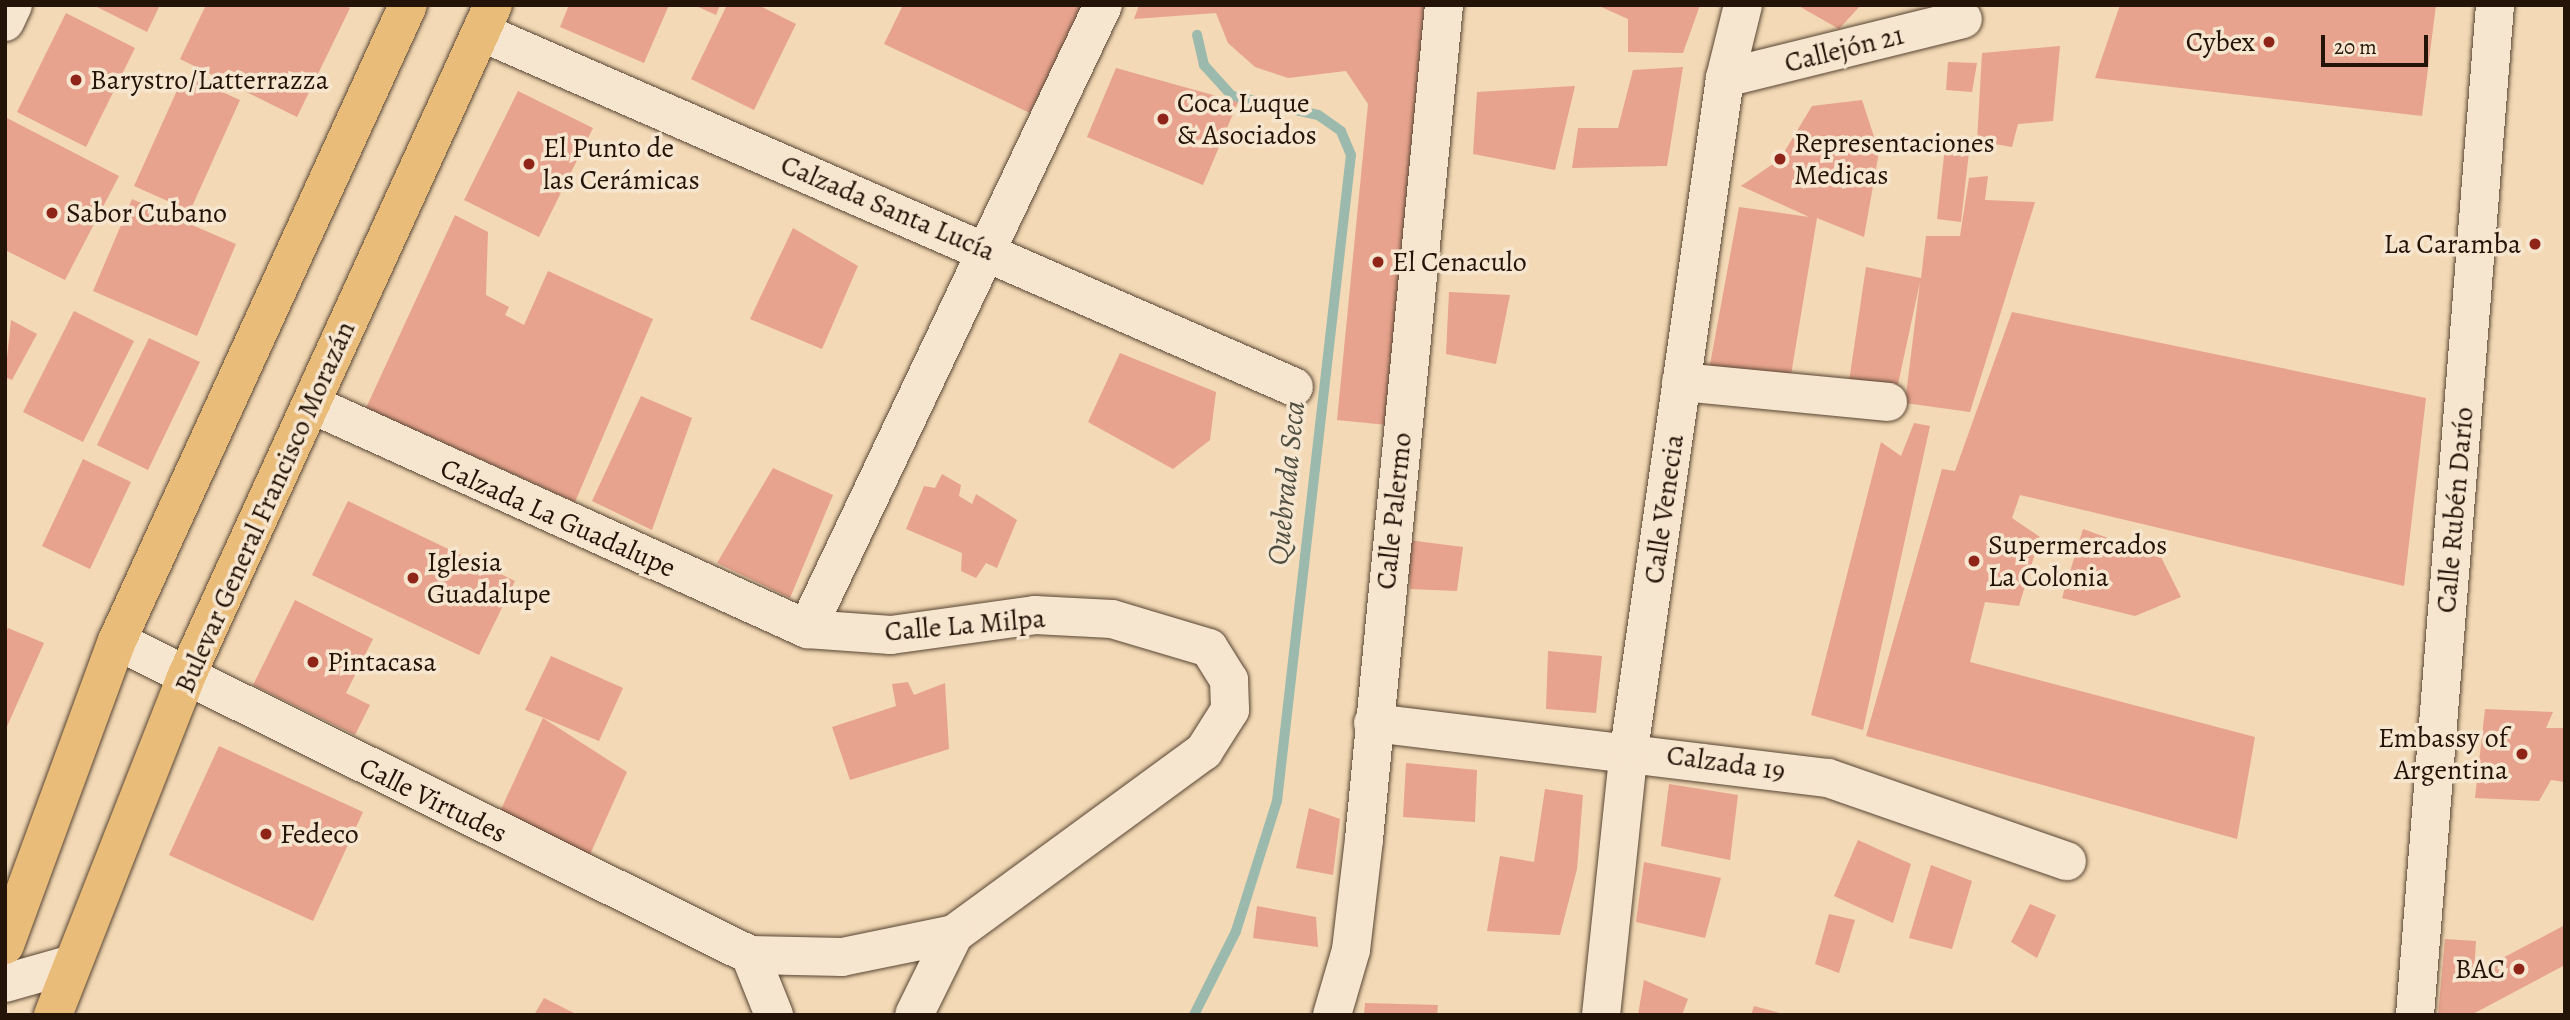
<!DOCTYPE html>
<meta charset="utf-8">
<style>
body{margin:0}
#map{position:relative;width:2570px;height:1020px;overflow:hidden;background:#f3d9b5;font-family:Alegreya,serif}
div>[style]{position:absolute}
[style*='--x']{left:calc(var(--x)*1px);top:calc(var(--y)*1px);width:calc(var(--w)*1px);rotate:calc(var(--a)*1deg)}
.stream>*{height:10px;margin:-5px;padding:0 5px;transform-origin:5px;border-radius:5px;background:#9bbaad}
.building>*{inset:0;background:#e7a38d}
.roads{filter:drop-shadow(0 0 2px #584533) drop-shadow(0 0 2px #584533)}
.minor>*{height:38px;margin:-19px;padding:0 19px;transform-origin:19px;border-radius:19px;background:#f7e6cf}
.major>*{height:38px;margin:-19px;padding:0 19px;transform-origin:19px;border-radius:19px;background:#eabc7a}
.dots>*{width:19px;height:19px;translate:-50% -50%;box-sizing:border-box;border:4px solid #f7e6cf;border-radius:50%}
span{translate:-50% -50%;white-space:nowrap;text-align:center;line-height:1.15;-webkit-text-stroke:7px #f7e6cf;paint-order:stroke}
.poi-label{font-size:28px;color:#241408}
.right{translate:-100% -50%;text-align:right}
.left{translate:0 -50%;text-align:left}
.street-label{font-size:28px;color:#241408}
.water-label{font-size:30px;color:#4e4e42;font-style:italic}
.frame{position:absolute;inset:0;border:7px solid #241408;pointer-events:none}
.scale{position:absolute;left:2321px;top:35px;width:107px;height:32px;box-sizing:border-box;border:4px solid #241408;border-top:0;padding-left:9px;font-size:21px;line-height:24px;white-space:nowrap;color:#241408;-webkit-text-stroke:5px #f7e6cf;paint-order:stroke}
</style>
<div id="map">
<div class="stream">
<div style="--x:1194;--y:1015;--w:94;--a:-63.4"></div>
<div style="--x:1236;--y:931;--w:136;--a:-72.5"></div>
<div style="--x:1277;--y:801;--w:650;--a:-83.47"></div>
<div style="--x:1351;--y:155;--w:26;--a:-113"></div>
<div style="--x:1341;--y:131;--w:28;--a:-145"></div>
<div style="--x:1318;--y:115;--w:88;--a:-167.5"></div>
<div style="--x:1232;--y:96;--w:42;--a:-132.1"></div>
<div style="--x:1204;--y:65;--w:31;--a:-103"></div>
</div>
<div class="building">
<div style="clip-path:polygon(93px 5px,160px 5px,147px 32px)"></div>
<div style="clip-path:polygon(206px 5px,344px 5px,350px 8px,297px 117px,180px 59px)"></div>
<div style="clip-path:polygon(569px 5px,669px 5px,644px 63px,560px 27px)"></div>
<div style="clip-path:polygon(694px 5px,720px 5px,716px 15px)"></div>
<div style="clip-path:polygon(727px 5px,758px 5px,796px 24px,754px 110px,691px 79px)"></div>
<div style="clip-path:polygon(903px 5px,1084px 5px,1030px 113px,884px 44px)"></div>
<div style="clip-path:polygon(1139px 5px,1428px 5px,1387px 425px,1337px 420px,1368px 104px,1346px 71px,1288px 78px,1255px 67px,1228px 43px,1216px 13px,1134px 19px)"></div>
<div style="clip-path:polygon(1597px 5px,1700px 5px,1683px 53px,1628px 52px,1628px 19px)"></div>
<div style="clip-path:polygon(1797px 5px,1861px 5px,1839px 29px)"></div>
<div style="clip-path:polygon(2120px 5px,2436px 5px,2422px 116px,2095px 78px)"></div>
<div style="clip-path:polygon(66px 13px,135px 48px,86px 147px,17px 112px)"></div>
<div style="clip-path:polygon(2060px 46px,2053px 121px,2018px 124px,2012px 147px,1977px 141px,1982px 53px)"></div>
<div style="clip-path:polygon(1948px 62px,1977px 63px,1972px 92px,1946px 90px)"></div>
<div style="clip-path:polygon(1683px 67px,1667px 166px,1572px 168px,1578px 128px,1618px 128px,1633px 70px)"></div>
<div style="clip-path:polygon(1116px 68px,1238px 102px,1203px 185px,1087px 137px)"></div>
<div style="clip-path:polygon(184px 75px,240px 100px,190px 211px,134px 186px)"></div>
<div style="clip-path:polygon(1575px 86px,1555px 170px,1473px 154px,1477px 92px)"></div>
<div style="clip-path:polygon(518px 91px,593px 128px,539px 237px,464px 200px)"></div>
<div style="clip-path:polygon(1862px 100px,1879px 152px,1864px 237px,1817px 218px,1790px 381px,1709px 370px,1739px 207px,1809px 217px,1741px 186px,1780px 159px,1812px 106px)"></div>
<div style="clip-path:polygon(5px 117px,119px 176px,65px 280px,5px 250px)"></div>
<div style="clip-path:polygon(1945px 147px,1969px 152px,1961px 222px,1937px 219px)"></div>
<div style="clip-path:polygon(1988px 176px,1985px 200px,2035px 202px,1970px 412px,1905px 403px,1920px 282px,1894px 403px,1848px 388px,1866px 267px,1921px 278px,1926px 236px,1960px 236px,1969px 178px)"></div>
<div style="clip-path:polygon(132px 199px,236px 244px,197px 336px,93px 291px)"></div>
<div style="clip-path:polygon(455px 215px,488px 232px,486px 295px,509px 307px,505px 315px,524px 325px,548px 271px,653px 319px,575px 502px,366px 408px)"></div>
<div style="clip-path:polygon(793px 228px,858px 266px,822px 349px,750px 319px)"></div>
<div style="clip-path:polygon(1449px 292px,1510px 295px,1496px 364px,1446px 354px)"></div>
<div style="clip-path:polygon(74px 311px,134px 341px,83px 442px,23px 412px)"></div>
<div style="clip-path:polygon(2012px 312px,2426px 398px,2404px 586px,2020px 495px,2012px 518px,2040px 537px,2019px 606px,1985px 602px,1970px 662px,2255px 737px,2237px 839px,1866px 736px,1942px 469px,1955px 471px)"></div>
<div style="clip-path:polygon(11px 320px,37px 334px,12px 380px,5px 377px)"></div>
<div style="clip-path:polygon(149px 338px,200px 362px,148px 470px,97px 445px)"></div>
<div style="clip-path:polygon(1120px 353px,1216px 392px,1210px 440px,1173px 469px,1088px 422px)"></div>
<div style="clip-path:polygon(641px 396px,692px 418px,652px 530px,592px 501px)"></div>
<div style="clip-path:polygon(1914px 423px,1930px 426px,1863px 730px,1811px 715px,1881px 442px,1901px 456px)"></div>
<div style="clip-path:polygon(83px 459px,131px 482px,90px 569px,42px 546px)"></div>
<div style="clip-path:polygon(773px 468px,833px 495px,790px 598px,717px 563px)"></div>
<div style="clip-path:polygon(942px 474px,961px 485px,959px 496px,972px 504px,976px 494px,1017px 520px,997px 568px,986px 563px,976px 578px,961px 571px,962px 553px,906px 529px,924px 486px,935px 488px)"></div>
<div style="clip-path:polygon(348px 501px,515px 581px,479px 655px,312px 575px)"></div>
<div style="clip-path:polygon(2083px 529px,2161px 557px,2181px 597px,2135px 616px,2062px 598px)"></div>
<div style="clip-path:polygon(1408px 540px,1463px 547px,1457px 591px,1410px 589px)"></div>
<div style="clip-path:polygon(295px 600px,373px 639px,346px 693px,370px 705px,355px 735px,253px 685px)"></div>
<div style="clip-path:polygon(8px 628px,44px 643px,5px 731px,5px 634px)"></div>
<div style="clip-path:polygon(1548px 651px,1602px 656px,1596px 713px,1546px 709px)"></div>
<div style="clip-path:polygon(551px 656px,623px 688px,599px 741px,525px 710px)"></div>
<div style="clip-path:polygon(908px 682px,914px 695px,945px 683px,949px 749px,850px 780px,832px 727px,896px 706px,892px 684px)"></div>
<div style="clip-path:polygon(2485px 709px,2553px 712px,2546px 728px,2565px 728px,2565px 782px,2551px 780px,2539px 801px,2475px 798px)"></div>
<div style="clip-path:polygon(543px 718px,627px 772px,588px 859px,498px 816px)"></div>
<div style="clip-path:polygon(219px 746px,363px 812px,313px 921px,169px 855px)"></div>
<div style="clip-path:polygon(1406px 763px,1477px 770px,1475px 822px,1403px 817px)"></div>
<div style="clip-path:polygon(1669px 784px,1738px 795px,1730px 860px,1661px 846px)"></div>
<div style="clip-path:polygon(1545px 789px,1583px 795px,1577px 869px,1560px 935px,1487px 931px,1500px 856px,1534px 862px)"></div>
<div style="clip-path:polygon(1309px 808px,1340px 819px,1333px 875px,1296px 868px)"></div>
<div style="clip-path:polygon(1858px 840px,1911px 864px,1893px 923px,1834px 896px)"></div>
<div style="clip-path:polygon(1644px 862px,1721px 878px,1705px 938px,1636px 922px)"></div>
<div style="clip-path:polygon(1931px 865px,1972px 881px,1952px 949px,1909px 938px)"></div>
<div style="clip-path:polygon(2030px 904px,2056px 915px,2037px 958px,2011px 942px)"></div>
<div style="clip-path:polygon(1257px 906px,1316px 917px,1318px 947px,1253px 938px)"></div>
<div style="clip-path:polygon(1829px 914px,1855px 920px,1839px 973px,1815px 964px)"></div>
<div style="clip-path:polygon(2565px 925px,2565px 965px,2471px 1015px,2438px 1015px,2445px 939px,2476px 941px,2474px 973px)"></div>
<div style="clip-path:polygon(1644px 980px,1688px 999px,1682px 1015px,1638px 1015px)"></div>
<div style="clip-path:polygon(544px 998px,578px 1015px,534px 1015px)"></div>
<div style="clip-path:polygon(1365px 1003px,1438px 1005px,1437px 1015px,1364px 1015px)"></div>
<div style="clip-path:polygon(1754px 1006px,1784px 1014px,1784px 1015px,1751px 1015px)"></div>
</div>
<div class="roads">
<div class="minor">
<div style="--x:5;--y:22;--w:19;--a:-65"></div>
<div style="--x:481;--y:32;--w:887;--a:23.59"></div>
<div style="--x:1725;--y:78;--w:245;--a:-13.9"></div>
<div style="--x:1681;--y:382;--w:208;--a:5.5"></div>
<div style="--x:311;--y:404;--w:545;--a:24.4"></div>
<div style="--x:807;--y:629;--w:84;--a:4.1"></div>
<div style="--x:891;--y:635;--w:145;--a:-7.9"></div>
<div style="--x:1035;--y:615;--w:77;--a:3"></div>
<div style="--x:1112;--y:619;--w:101;--a:16.6"></div>
<div style="--x:1209;--y:648;--w:38;--a:58"></div>
<div style="--x:1229;--y:680;--w:30;--a:88"></div>
<div style="--x:1230;--y:710;--w:49;--a:122.4"></div>
<div style="--x:1204;--y:751;--w:310;--a:143.8"></div>
<div style="--x:954;--y:934;--w:90;--a:116.3"></div>
<div style="--x:807;--y:629;--w:691;--a:-64.62"></div>
<div style="--x:117;--y:641;--w:707;--a:26.38"></div>
<div style="--x:750;--y:955;--w:92;--a:1.2"></div>
<div style="--x:842;--y:957;--w:114;--a:-11.6"></div>
<div style="--x:1373;--y:723;--w:458;--a:6.9"></div>
<div style="--x:1828;--y:778;--w:253;--a:19.2"></div>
<div style="--x:750;--y:955;--w:65;--a:68.2"></div>
<div style="--x:5;--y:983;--w:70;--a:-15.8"></div>
<div style="--x:1332;--y:1015;--w:68;--a:-73.7"></div>
<div style="--x:1351;--y:950;--w:112;--a:-83.3"></div>
<div style="--x:1364;--y:839;--w:838;--a:-84.52"></div>
<div style="--x:1601;--y:1015;--w:266;--a:-84"></div>
<div style="--x:1629;--y:750;--w:679;--a:-81.87"></div>
<div style="--x:1725;--y:78;--w:75;--a:-76.1"></div>
<div style="--x:2415;--y:1015;--w:1013;--a:-85.47"></div>
</div>
<div class="major">
<div style="--x:5;--y:945;--w:324;--a:-69.8"></div>
<div style="--x:117;--y:641;--w:699;--a:-65.41"></div>
<div style="--x:53;--y:1015;--w:363;--a:-68.5"></div>
<div style="--x:186;--y:677;--w:739;--a:-65.45"></div>
</div>
</div>
<div class="dots">
<div style="left:2269px;top:42px;background:#8f2418"></div>
<div style="left:76px;top:80px;background:#8f2418"></div>
<div style="left:1163px;top:119px;background:#8f2418"></div>
<div style="left:1780px;top:159px;background:#8f2418"></div>
<div style="left:529px;top:164px;background:#8f2418"></div>
<div style="left:52px;top:213px;background:#8f2418"></div>
<div style="left:2535px;top:244px;background:#8f2418"></div>
<div style="left:1378px;top:262px;background:#8f2418"></div>
<div style="left:1974px;top:561px;background:#8f2418"></div>
<div style="left:413px;top:578px;background:#8f2418"></div>
<div style="left:313px;top:662px;background:#8f2418"></div>
<div style="left:2522px;top:754px;background:#8f2418"></div>
<div style="left:266px;top:834px;background:#8f2418"></div>
<div style="left:2519px;top:969px;background:#8f2418"></div>
</div>
<div class="poi-label">
<span class="right" style="left:2255px;top:42px">Cybex</span>
<span class="left" style="left:90px;top:80px">Barystro/Latterrazza</span>
<span class="left" style="left:1177px;top:119px">Coca Luque<br>&amp; Asociados</span>
<span class="left" style="left:1794px;top:159px">Representaciones<br>Medicas</span>
<span class="left" style="left:543px;top:164px">El Punto de<br>las Cerámicas</span>
<span class="left" style="left:66px;top:213px">Sabor Cubano</span>
<span class="right" style="left:2521px;top:244px">La Caramba</span>
<span class="left" style="left:1392px;top:262px">El Cenaculo</span>
<span class="left" style="left:1988px;top:561px">Supermercados<br>La Colonia</span>
<span class="left" style="left:427px;top:578px">Iglesia<br>Guadalupe</span>
<span class="left" style="left:327px;top:662px">Pintacasa</span>
<span class="right" style="left:2508px;top:754px">Embassy of<br>Argentina</span>
<span class="left" style="left:280px;top:834px">Fedeco</span>
<span class="right" style="left:2505px;top:969px">BAC</span>
</div>
<div class="street-label">
<span style="left:1844px;top:49px;rotate:-14deg">Callejón 21</span>
<span style="left:888px;top:208px;rotate:23deg">Calzada Santa Lucía</span>
<span style="left:265px;top:507px;rotate:-66deg">Bulevar General Francisco Morazán</span>
<span style="left:1664px;top:509px;rotate:-82deg">Calle Venecia</span>
<span style="left:2455px;top:510px;rotate:-85deg">Calle Rubén Darío</span>
<span style="left:1394px;top:511px;rotate:-84deg">Calle Palermo</span>
<span style="left:558px;top:518px;rotate:24deg">Calzada La Guadalupe</span>
<span style="left:965px;top:625px;rotate:-5deg">Calle La Milpa</span>
<span style="left:1726px;top:763px;rotate:8deg">Calzada 19</span>
<span style="left:433px;top:800px;rotate:26deg">Calle Virtudes</span>
</div>
<div class="water-label">
<span style="left:1286px;top:483px;rotate:-84deg">Quebrada Seca</span>
</div>
<div class="frame"></div>
<div class="scale">20 m</div>
</div>
